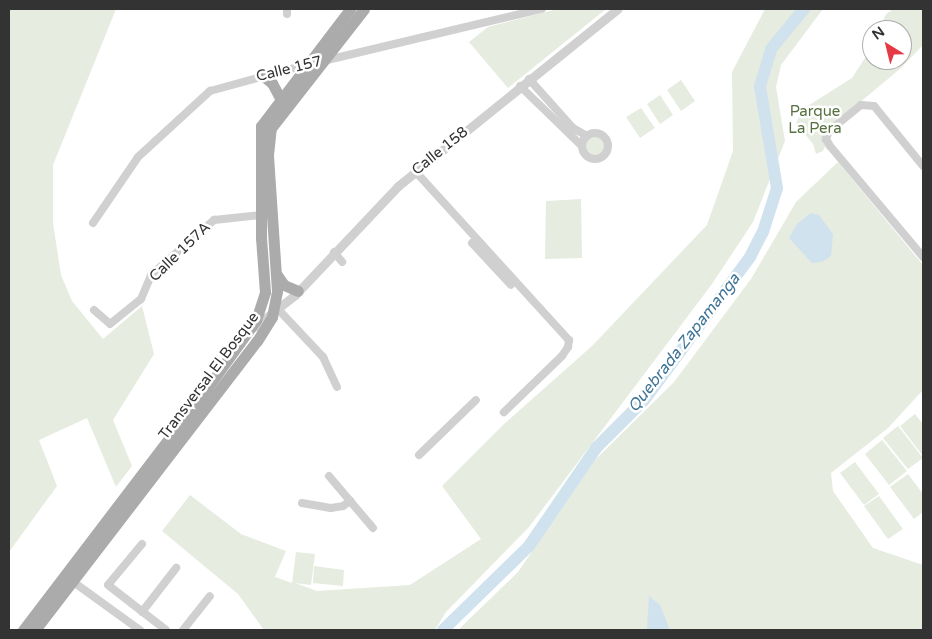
<!DOCTYPE html>
<style>
body{margin:0}
#map{position:relative;width:932px;height:639px;overflow:hidden;background:#fff;font-family:"Varela Round",sans-serif}
div>[style]{position:absolute}
[style*='--x']{left:calc(var(--x)*1px);top:calc(var(--y)*1px);width:calc(var(--w)*1px);rotate:calc(var(--a)*1deg)}
.green>*{inset:0;background:#e6ecdf}
.round{border-radius:50%}
.water>*{inset:0;background:#cfe2ee}
.river>*{height:12px;margin:-6px;padding:0 6px;transform-origin:6px;border-radius:6px;background:#cfe2ee}
.minor>*{height:8px;margin:-4px;padding:0 4px;transform-origin:4px;border-radius:4px;background:#d0d0d0}
.minor>.ring{margin:-4px;padding:0;box-sizing:content-box;background:none;border:8px solid #d0d0d0;border-radius:50%}
.tertiary>*{height:9px;margin:-4.5px;padding:0 4.5px;transform-origin:4.5px;border-radius:4.5px;background:#d0d0d0}
.primary>*{height:11px;margin:-5.5px;padding:0 5.5px;transform-origin:5.5px;border-radius:5.5px;background:#ababab}
span{translate:-50% -50%;white-space:nowrap;text-align:center;line-height:1.15;-webkit-text-stroke:5px #fff;paint-order:stroke}
.street-label{font-size:15px;color:#333}
.park-label{font-size:15px;color:#56703f}
.water-label{font-size:16px;color:#3f7597;font-style:italic}
.frame{position:absolute;inset:0;border:10px solid #333;pointer-events:none}
.north{position:absolute;left:862px;top:20px;width:50px;height:50px;box-sizing:border-box;background:#fff;border:1px solid #adadad;border-radius:50%;rotate:324deg;font-size:14px;font-weight:700;line-height:20px;text-align:center;color:#333}
.north::after{content:'';display:block;margin:auto;width:18px;height:22px;background:#e63946;clip-path:polygon(50% 0,100% 100%,50% 72%,0 100%)}
</style>
<div id="map">
<div class="green">
<div style="clip-path:polygon(9px 9px,116px 9px,53px 165px,53px 223px,61px 275px,72px 301px,103px 339px,142px 306px,154px 354px,113px 420px,132px 466px,116px 487px,87px 418px,39px 440px,57px 486px,9px 552px)"></div>
<div style="clip-path:polygon(558px 9px,606px 9px,508px 88px,469px 42px,488px 27px)"></div>
<div style="clip-path:polygon(765px 9px,823px 9px,781px 65px,776px 87px,785px 141px,753px 222px,712px 284px,529px 527px,446px 612px,435px 630px,264px 630px,238px 594px,162px 531px,190px 495px,241px 534px,286px 551px,275px 577px,292px 583px,296px 552px,315px 554px,311px 585px,295px 583px,317px 591px,410px 585px,481px 539px,442px 486px,504px 424px,592px 346px,707px 225px,733px 151px,732px 72px)"></div>
<div style="clip-path:polygon(893px 9px,923px 9px,923px 45px,901px 68px,822px 134px,826px 145px,823px 151px,816px 154px,813px 144px,796px 123px,803px 109px,852px 78px,872px 47px,872px 60px,902px 60px,902px 30px,879px 30px,886px 14px)"></div>
<div style="clip-path:polygon(681px 80px,695px 101px,681px 111px,667px 90px)"></div>
<div style="clip-path:polygon(660px 95px,673px 115px,660px 124px,647px 104px)"></div>
<div style="clip-path:polygon(641px 108px,655px 128px,640px 138px,626px 117px)"></div>
<div class="round" style="left:583px;top:134px;width:24px;height:24px"></div>
<div style="clip-path:polygon(838px 162px,923px 265px,923px 390px,888px 428px,831px 473px,833px 491px,873px 548px,923px 565px,923px 630px,458px 630px,518px 572px,595px 460px,674px 382px,751px 279px,796px 202px)"></div>
<div style="clip-path:polygon(581px 199px,582px 258px,545px 259px,546px 201px)"></div>
<div style="clip-path:polygon(915px 414px,923px 424px,923px 456px,900px 426px)"></div>
<div style="clip-path:polygon(898px 426px,923px 458px,908px 469px,883px 438px)"></div>
<div style="clip-path:polygon(882px 440px,907px 471px,889px 485px,865px 454px)"></div>
<div style="clip-path:polygon(855px 462px,879px 494px,864px 505px,840px 473px)"></div>
<div style="clip-path:polygon(908px 474px,923px 494px,923px 512px,914px 519px,890px 487px)"></div>
<div style="clip-path:polygon(879px 496px,903px 529px,888px 539px,864px 506px)"></div>
<div style="clip-path:polygon(314px 566px,344px 570px,343px 586px,313px 583px)"></div>
</div>
<div class="water">
<div style="clip-path:polygon(811px 213px,819px 215px,833px 234px,831px 256px,822px 262px,812px 263px,789px 238px,797px 224px)"></div>
<div style="clip-path:polygon(649px 596px,660px 605px,670px 630px,647px 630px)"></div>
</div>
<div class="river">
<div style="--x:443;--y:630;--w:120;--a:-44.3"></div>
<div style="--x:529;--y:546;--w:119;--a:-55.6"></div>
<div style="--x:596;--y:448;--w:69;--a:-45"></div>
<div style="--x:645;--y:399;--w:177;--a:-53.5"></div>
<div style="--x:750;--y:257;--w:28;--a:-63"></div>
<div style="--x:763;--y:232;--w:46;--a:-72.3"></div>
<div style="--x:777;--y:188;--w:103;--a:-99.5"></div>
<div style="--x:760;--y:86;--w:39;--a:-73"></div>
<div style="--x:771;--y:49;--w:52;--a:-50.5"></div>
</div>
<div class="minor">
<div style="--x:287;--y:14;--w:5;--a:-90"></div>
<div style="--x:323;--y:61;--w:225;--a:-13.4"></div>
<div style="--x:529;--y:79;--w:66;--a:48.1"></div>
<div style="--x:573;--y:128;--w:16;--a:30"></div>
<div style="--x:520;--y:86;--w:86;--a:44.1"></div>
<div class="ring" style="left:582px;top:133px;width:18px;height:18px"></div>
<div style="--x:923;--y:166;--w:77;--a:-129.2"></div>
<div style="--x:874;--y:106;--w:13;--a:-176"></div>
<div style="--x:861;--y:105;--w:41;--a:140.9"></div>
<div style="--x:829;--y:131;--w:9;--a:111"></div>
<div style="--x:826;--y:139;--w:8;--a:60"></div>
<div style="--x:830;--y:146;--w:145;--a:50"></div>
<div style="--x:415;--y:171;--w:229;--a:47.7"></div>
<div style="--x:569;--y:340;--w:7;--a:98"></div>
<div style="--x:568;--y:347;--w:11;--a:124"></div>
<div style="--x:562;--y:356;--w:81;--a:136"></div>
<div style="--x:93;--y:223;--w:80;--a:-55.7"></div>
<div style="--x:138;--y:157;--w:98;--a:-42.5"></div>
<div style="--x:210;--y:91;--w:103;--a:-15.3"></div>
<div style="--x:472;--y:243;--w:57;--a:47.1"></div>
<div style="--x:334;--y:252;--w:13;--a:51"></div>
<div style="--x:276;--y:307;--w:69;--a:46.8"></div>
<div style="--x:323;--y:357;--w:33;--a:65"></div>
<div style="--x:94;--y:310;--w:21;--a:41"></div>
<div style="--x:110;--y:324;--w:40;--a:-39"></div>
<div style="--x:141;--y:299;--w:26;--a:-67"></div>
<div style="--x:151;--y:275;--w:84;--a:-41.1"></div>
<div style="--x:214;--y:220;--w:47;--a:-6.1"></div>
<div style="--x:419;--y:455;--w:79;--a:-44"></div>
<div style="--x:329;--y:476;--w:68;--a:49.8"></div>
<div style="--x:302;--y:503;--w:29;--a:10"></div>
<div style="--x:331;--y:508;--w:12;--a:-9"></div>
<div style="--x:343;--y:506;--w:9;--a:-36"></div>
<div style="--x:142;--y:544;--w:53;--a:129.7"></div>
<div style="--x:108;--y:585;--w:73;--a:37.8"></div>
<div style="--x:72;--y:581;--w:84;--a:35.8"></div>
<div style="--x:142;--y:612;--w:56;--a:-52.3"></div>
<div style="--x:183;--y:630;--w:43;--a:-51.5"></div>
</div>
<div class="tertiary">
<div style="--x:254;--y:327;--w:52;--a:-38"></div>
<div style="--x:295;--y:295;--w:150;--a:-46.6"></div>
<div style="--x:398;--y:186;--w:282;--a:-38.9"></div>
</div>
<div class="primary">
<div style="--x:262;--y:75;--w:13;--a:39"></div>
<div style="--x:272;--y:83;--w:17;--a:62"></div>
<div style="--x:277;--y:275;--w:12;--a:55"></div>
<div style="--x:284;--y:285;--w:15;--a:23"></div>
<div style="--x:23;--y:630;--w:292;--a:-52.7"></div>
<div style="--x:200;--y:398;--w:96;--a:-54.3"></div>
<div style="--x:256;--y:320;--w:29;--a:-72"></div>
<div style="--x:265;--y:292;--w:54;--a:-94.2"></div>
<div style="--x:261;--y:238;--w:112;--a:-90"></div>
<div style="--x:261;--y:126;--w:147;--a:-52.7"></div>
<div style="--x:35;--y:630;--w:364;--a:-52.5"></div>
<div style="--x:257;--y:341;--w:28;--a:-58"></div>
<div style="--x:272;--y:317;--w:26;--a:-79"></div>
<div style="--x:277;--y:291;--w:136;--a:-93.8"></div>
<div style="--x:268;--y:155;--w:27;--a:-84"></div>
<div style="--x:271;--y:128;--w:151;--a:-52"></div>
</div>
<div class="street-label">
<span style="left:289px;top:69px;rotate:-14deg">Calle 157</span>
<span style="left:440px;top:151px;rotate:-39deg">Calle 158</span>
<span style="left:180px;top:252px;rotate:-44deg">Calle 157A</span>
<span style="left:209px;top:376px;rotate:-53deg">Transversal El Bosque</span>
</div>
<div class="park-label">
<span style="left:815px;top:120px">Parque<br>La Pera</span>
</div>
<div class="water-label">
<span style="left:684px;top:343px;rotate:-52deg">Quebrada Zapamanga</span>
</div>
<div class="frame"></div>
<div class="north">N</div>
</div>
